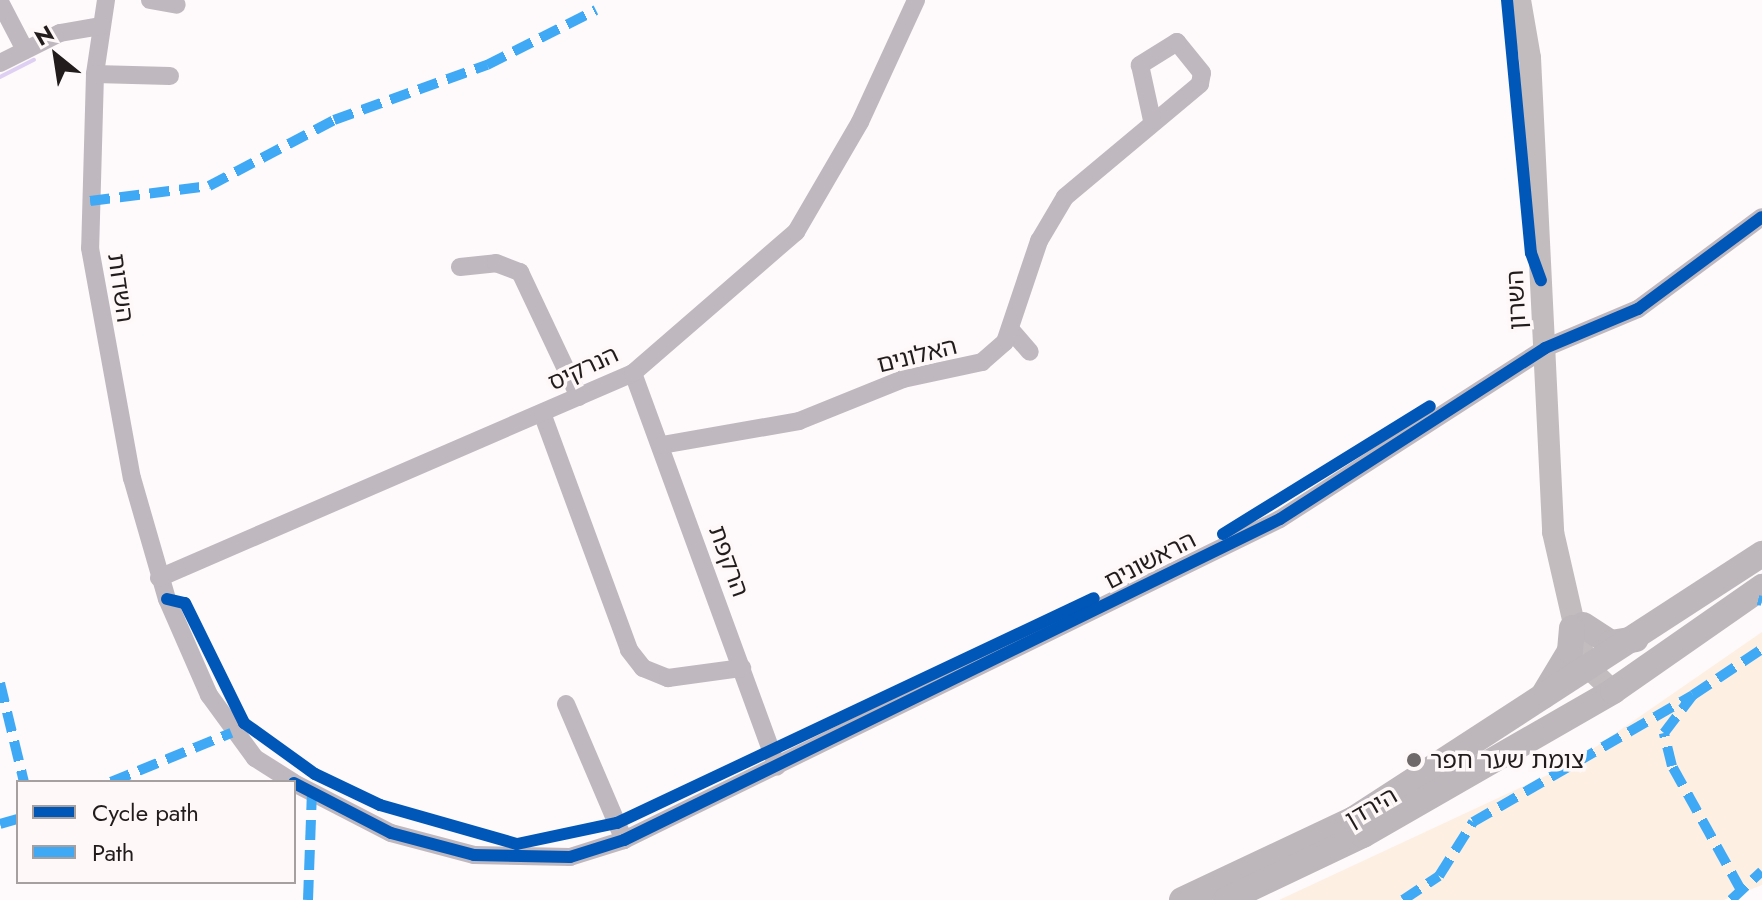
<!DOCTYPE html>
<meta charset="utf-8">
<style>
body{margin:0}
#map{position:relative;width:1762px;height:900px;overflow:hidden;background:#fef9fa;font-family:Jost,"Noto Sans Hebrew",sans-serif}
div>[style]{position:absolute}
[style*='--x']{left:calc(var(--x)*1px);top:calc(var(--y)*1px);width:calc(var(--w)*1px);rotate:calc(var(--a)*1deg)}
.green>*{inset:0;background:#fdf0e3}
.stream>*{height:4px;margin:-2px;padding:0 2px;transform-origin:2px;border-radius:2px;background:#ddd0f2}
.minor>*{height:18px;margin:-9px;padding:0 9px;transform-origin:9px;border-radius:9px;background:#bfb8be}
.major>*{height:22px;margin:-11px;padding:0 11px;transform-origin:11px;border-radius:11px;background:#c2bcbf}
.highway>*{height:26px;margin:-13px;padding:0 13px;transform-origin:13px;border-radius:13px;background:#bdb6ba}
.quiet>*{height:10px;margin-top:-5px;transform-origin:0;background:repeating-linear-gradient(90deg,#3fa9f5 0 20px,transparent 0 30px)}
.cycleway>*{height:12px;margin:-6px;padding:0 6px;transform-origin:6px;border-radius:6px;background:#0057b8}
.dots>*{width:22px;height:22px;translate:-50% -50%;box-sizing:border-box;border:4px solid #fff8f9;border-radius:50%}
span{translate:-50% -50%;white-space:nowrap;text-align:center;line-height:1.15;-webkit-text-stroke:7px #fff8f9;paint-order:stroke}
.street-label{font-size:24px;color:#221c1d}
.poi-label{font-size:24px;color:#221c1d}
.left{translate:0 -50%;text-align:left}
.legend{position:absolute;left:16px;top:780px;width:280px;height:104px;box-sizing:border-box;background:#fff8f9;border:2px solid #a7a0a1;margin:0;padding:10px 14px;list-style:none;font-size:24px;color:#221c1d}
.legend li{display:flex;align-items:center;gap:16px;height:40px}
.legend b{width:40px;border:2px solid #a7a0a1}
.north{position:absolute;left:16px;top:16px;width:80px;height:80px;-webkit-text-stroke:6px #fff8f9;paint-order:stroke;rotate:330deg;font-size:22px;font-weight:700;line-height:32px;text-align:center;color:#221c1d}
.north::after{content:'';display:block;margin:auto;width:28px;height:36px;background:#221c1d;clip-path:polygon(50% 0,100% 100%,50% 72%,0 100%)}
</style>
<div id="map">
<div class="green">
<div style="clip-path:polygon(1762px 632px,1762px 885px,1724px 900px,1279px 900px,1571px 764px)"></div>
</div>
<div class="stream">
<div style="--x:0;--y:77;--w:38;--a:-27"></div>
</div>
<div class="minor">
<div style="--x:106;--y:0;--w:75;--a:98.5"></div>
<div style="--x:95;--y:74;--w:174;--a:91.6"></div>
<div style="--x:90;--y:248;--w:234;--a:79.7"></div>
<div style="--x:132;--y:478;--w:126;--a:73.9"></div>
<div style="--x:167;--y:599;--w:105;--a:66.4"></div>
<div style="--x:209;--y:695;--w:78;--a:53.9"></div>
<div style="--x:255;--y:758;--w:45;--a:32.3"></div>
<div style="--x:150;--y:0;--w:27;--a:10"></div>
<div style="--x:0;--y:2;--w:54;--a:62.5"></div>
<div style="--x:0;--y:63;--w:67;--a:-26.6"></div>
<div style="--x:60;--y:33;--w:42;--a:-9.7"></div>
<div style="--x:95;--y:74;--w:75;--a:1.5"></div>
<div style="--x:460;--y:267;--w:36;--a:-6"></div>
<div style="--x:496;--y:263;--w:26;--a:21"></div>
<div style="--x:520;--y:272;--w:138;--a:64.7"></div>
<div style="--x:1010;--y:329;--w:30;--a:49"></div>
<div style="--x:633;--y:373;--w:419;--a:69.9"></div>
<div style="--x:542;--y:413;--w:252;--a:69.8"></div>
<div style="--x:629;--y:650;--w:23;--a:52"></div>
<div style="--x:643;--y:668;--w:27;--a:22"></div>
<div style="--x:668;--y:678;--w:75;--a:-7.7"></div>
<div style="--x:662;--y:445;--w:139;--a:-9.9"></div>
<div style="--x:799;--y:421;--w:112;--a:-22"></div>
<div style="--x:903;--y:379;--w:81;--a:-12.1"></div>
<div style="--x:982;--y:362;--w:30;--a:-41"></div>
<div style="--x:1005;--y:342;--w:107;--a:-71.4"></div>
<div style="--x:1039;--y:241;--w:51;--a:-59.4"></div>
<div style="--x:1065;--y:197;--w:176;--a:-39.9"></div>
<div style="--x:1200;--y:84;--w:11;--a:-80"></div>
<div style="--x:1202;--y:73;--w:40;--a:-129"></div>
<div style="--x:1177;--y:42;--w:44;--a:148.1"></div>
<div style="--x:1140;--y:65;--w:56;--a:77.7"></div>
<div style="--x:159;--y:578;--w:516;--a:-23.39"></div>
<div style="--x:633;--y:373;--w:216;--a:-40.9"></div>
<div style="--x:796;--y:232;--w:127;--a:-59.8"></div>
<div style="--x:860;--y:122;--w:134;--a:-65.3"></div>
<div style="--x:566;--y:704;--w:148;--a:66.9"></div>
<div style="--x:294;--y:783;--w:109;--a:27.3"></div>
<div style="--x:391;--y:833;--w:86;--a:14.8"></div>
<div style="--x:474;--y:855;--w:96;--a:1.2"></div>
<div style="--x:570;--y:857;--w:57;--a:-17.5"></div>
<div style="--x:624;--y:840;--w:730;--a:-26.07"></div>
<div style="--x:1280;--y:519;--w:315;--a:-32.8"></div>
<div style="--x:1545;--y:348;--w:101;--a:-22.8"></div>
<div style="--x:1638;--y:309;--w:154;--a:-36.6"></div>
</div>
<div class="major">
<div style="--x:1520;--y:0;--w:59;--a:80.2"></div>
<div style="--x:1530;--y:58;--w:475;--a:87.2"></div>
<div style="--x:1553;--y:532;--w:112;--a:77.1"></div>
<div style="--x:1578;--y:641;--w:32;--a:66"></div>
<div style="--x:1591;--y:670;--w:30;--a:44"></div>
</div>
<div class="highway">
<div style="--x:1583;--y:625;--w:33;--a:33"></div>
<div style="--x:1611;--y:643;--w:25;--a:-9"></div>
<div style="--x:1543;--y:696;--w:52;--a:-59"></div>
<div style="--x:1570;--y:651;--w:23;--a:-85"></div>
<div style="--x:1182;--y:900;--w:190;--a:-25.2"></div>
<div style="--x:1354;--y:819;--w:487;--a:-33"></div>
<div style="--x:1226;--y:900;--w:152;--a:-25.4"></div>
<div style="--x:1363;--y:835;--w:289;--a:-29.9"></div>
<div style="--x:1613;--y:691;--w:182;--a:-34.9"></div>
</div>
<div class="quiet">
<div style="--x:90;--y:201;--w:120;--a:-7.2"></div>
<div style="--x:209;--y:186;--w:141;--a:-27.8"></div>
<div style="--x:334;--y:120;--w:163;--a:-19.8"></div>
<div style="--x:487;--y:65;--w:122;--a:-26.8"></div>
<div style="--x:1758;--y:600;--w:4;--a:14"></div>
<div style="--x:0;--y:683;--w:102;--a:76.4"></div>
<div style="--x:111;--y:782;--w:130;--a:-22.2"></div>
<div style="--x:0;--y:824;--w:19;--a:-16"></div>
<div style="--x:1741;--y:890;--w:142;--a:-119.1"></div>
<div style="--x:1672;--y:766;--w:34;--a:-104"></div>
<div style="--x:1664;--y:733;--w:48;--a:-52.7"></div>
<div style="--x:1693;--y:695;--w:83;--a:-33.7"></div>
<div style="--x:308;--y:900;--w:107;--a:-87.9"></div>
<div style="--x:1403;--y:900;--w:43;--a:-33.7"></div>
<div style="--x:1439;--y:876;--w:64;--a:-57.8"></div>
<div style="--x:1473;--y:822;--w:254;--a:-30"></div>
<div style="--x:1731;--y:900;--w:42;--a:-43.1"></div>
</div>
<div class="cycleway">
<div style="--x:1507;--y:0;--w:254;--a:84.6"></div>
<div style="--x:1531;--y:253;--w:29;--a:70"></div>
<div style="--x:1223;--y:534;--w:243;--a:-31.7"></div>
<div style="--x:167;--y:599;--w:18;--a:13"></div>
<div style="--x:185;--y:603;--w:134;--a:63.8"></div>
<div style="--x:244;--y:723;--w:87;--a:35.7"></div>
<div style="--x:315;--y:774;--w:72;--a:25.5"></div>
<div style="--x:380;--y:805;--w:142;--a:15.9"></div>
<div style="--x:517;--y:844;--w:102;--a:-11.9"></div>
<div style="--x:617;--y:823;--w:527;--a:-25.25"></div>
<div style="--x:294;--y:783;--w:109;--a:27.3"></div>
<div style="--x:391;--y:833;--w:86;--a:14.8"></div>
<div style="--x:474;--y:855;--w:96;--a:1.2"></div>
<div style="--x:570;--y:857;--w:57;--a:-17.5"></div>
<div style="--x:624;--y:840;--w:730;--a:-26.07"></div>
<div style="--x:1280;--y:519;--w:315;--a:-32.8"></div>
<div style="--x:1545;--y:348;--w:101;--a:-22.8"></div>
<div style="--x:1638;--y:309;--w:154;--a:-36.6"></div>
</div>
<div class="dots">
<div style="left:1414px;top:760px;background:#6f696a"></div>
</div>
<div class="street-label">
<span style="left:121px;top:288px;rotate:82deg">השדות</span>
<span style="left:1516px;top:300px;rotate:-93deg">השרון</span>
<span style="left:917px;top:355px;rotate:-14deg">האלונים</span>
<span style="left:583px;top:368px;rotate:-25deg">הנרקיס</span>
<span style="left:1150px;top:560px;rotate:-27deg">הראשונים</span>
<span style="left:729px;top:561px;rotate:70deg">הרקפת</span>
<span style="left:1371px;top:807px;rotate:-30deg">הירדן</span>
</div>
<div class="poi-label">
<span class="left" style="left:1430px;top:760px">צומת שער חפר</span>
</div>
<ul class="legend">
<li><b style="height:10px;background:#0057b8"></b>Cycle path</li>
<li><b style="height:10px;background:#3fa9f5"></b>Path</li>
</ul>
<div class="north">N</div>
</div>
